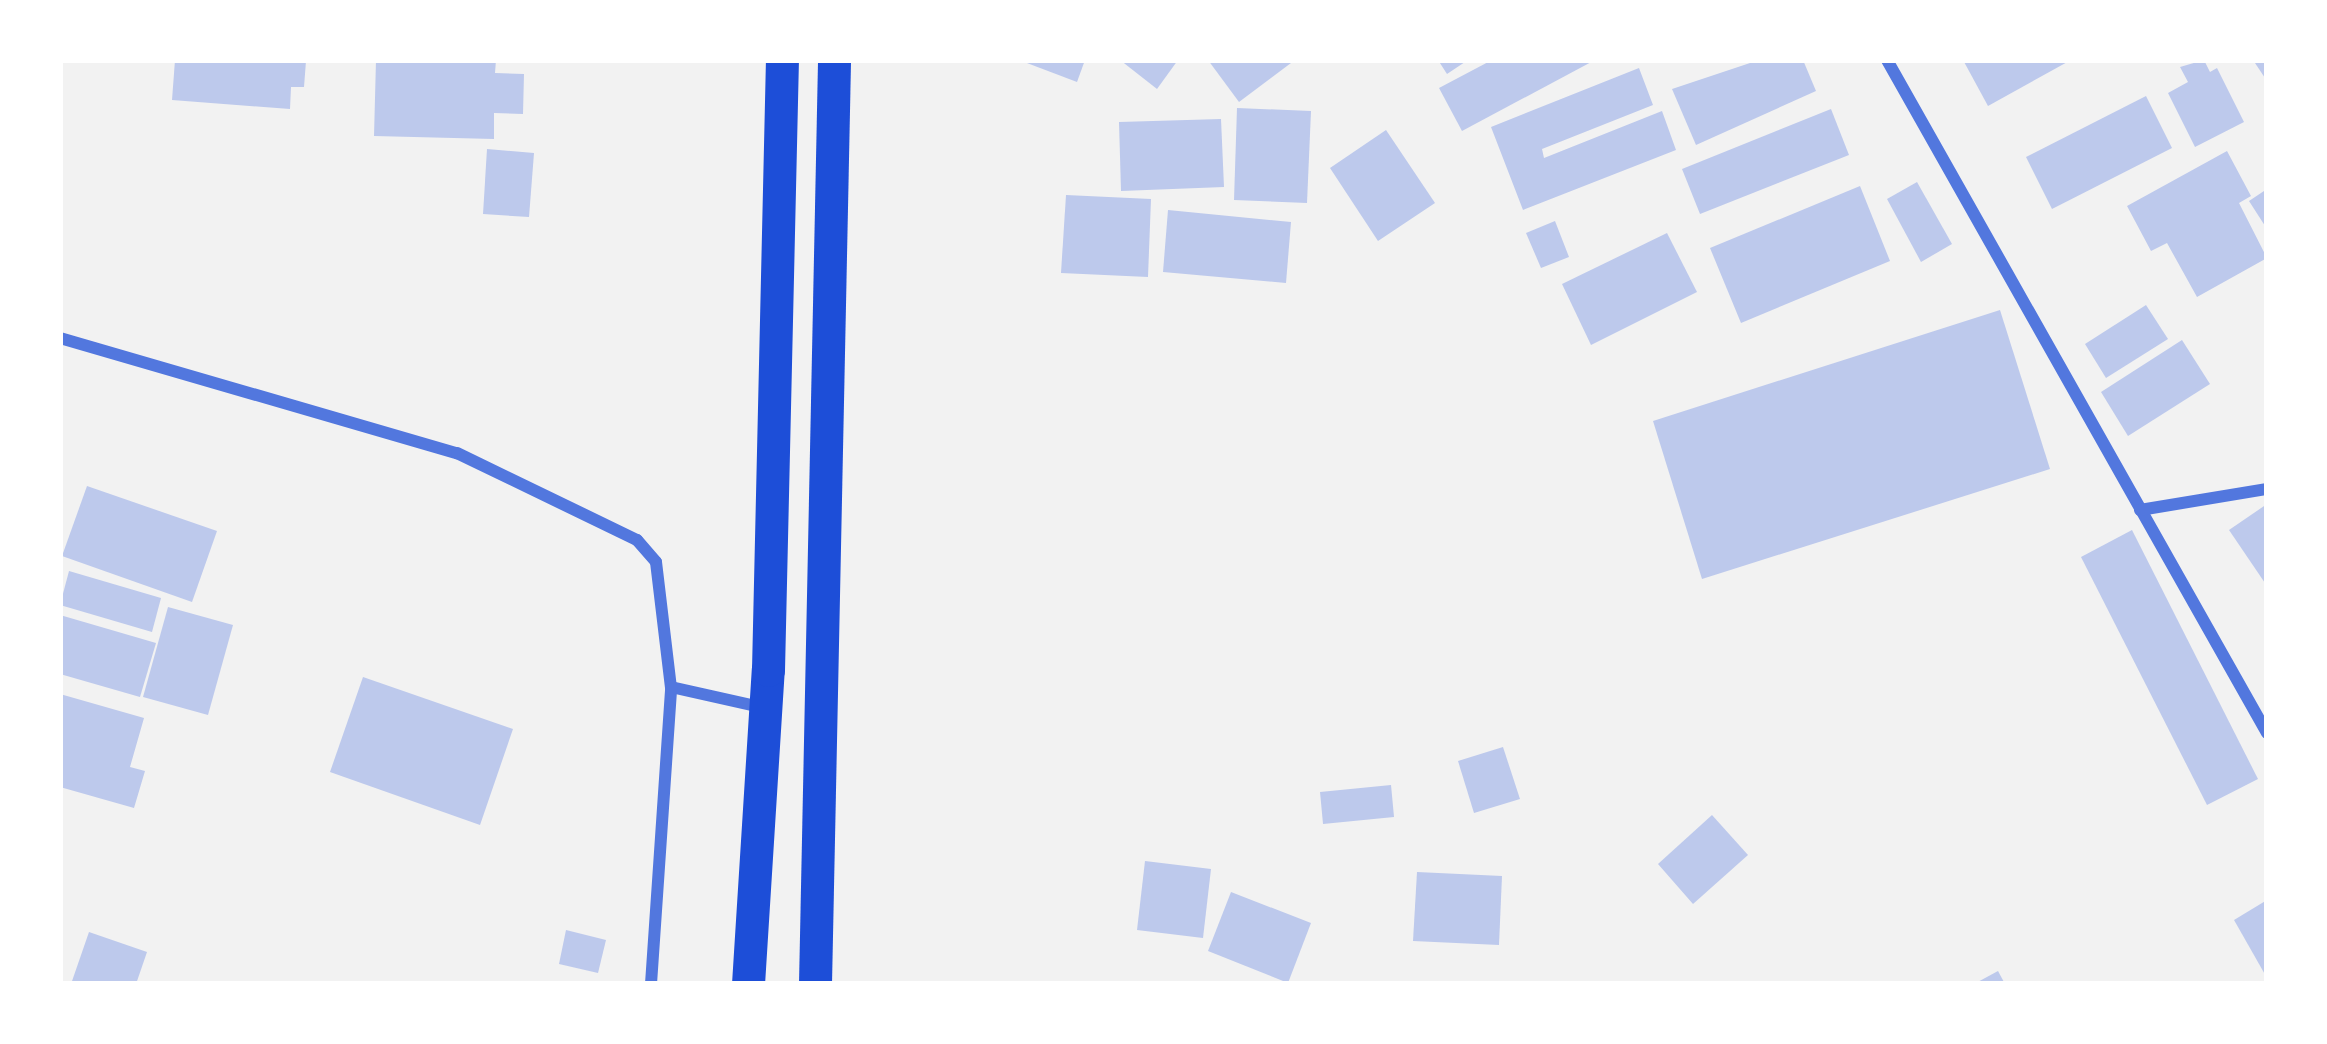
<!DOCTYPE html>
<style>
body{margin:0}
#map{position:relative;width:2327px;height:1044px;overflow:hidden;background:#f2f2f2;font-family:Commissioner,sans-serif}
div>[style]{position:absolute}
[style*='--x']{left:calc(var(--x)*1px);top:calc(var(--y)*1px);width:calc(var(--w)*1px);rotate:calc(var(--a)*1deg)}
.building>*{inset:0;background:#bdc9ec}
.minor>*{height:12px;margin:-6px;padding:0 6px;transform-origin:6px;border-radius:6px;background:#5277de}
.trunk>*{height:33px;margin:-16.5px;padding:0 16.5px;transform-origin:16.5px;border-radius:16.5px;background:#1d4ed8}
span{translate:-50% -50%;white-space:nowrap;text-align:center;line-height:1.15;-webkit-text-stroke:12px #fff;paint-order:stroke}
.frame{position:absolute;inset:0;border:63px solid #fff;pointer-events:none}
</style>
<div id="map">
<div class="building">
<div style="clip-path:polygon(175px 60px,306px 61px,304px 87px,291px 87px,290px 109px,172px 100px)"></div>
<div style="clip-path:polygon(376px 60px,496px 60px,495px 73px,524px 74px,523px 114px,494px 113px,494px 139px,374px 136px)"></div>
<div style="clip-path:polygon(1019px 60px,1085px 60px,1077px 82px)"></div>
<div style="clip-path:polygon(1120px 60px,1178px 60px,1157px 89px)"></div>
<div style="clip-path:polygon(1208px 60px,1295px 60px,1239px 102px)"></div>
<div style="clip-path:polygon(1438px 60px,1468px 60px,1447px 74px)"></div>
<div style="clip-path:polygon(1492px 60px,1595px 60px,1462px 131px,1439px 88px)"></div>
<div style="clip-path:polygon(1759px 60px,1803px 60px,1816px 91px,1696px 145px,1672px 89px)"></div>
<div style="clip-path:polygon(1963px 60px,2071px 60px,1988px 106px)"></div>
<div style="clip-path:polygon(2204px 60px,2210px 72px,2217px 68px,2244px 122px,2195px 147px,2168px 93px,2188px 82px,2180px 67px)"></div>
<div style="clip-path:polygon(2253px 60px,2267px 60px,2267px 81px)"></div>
<div style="clip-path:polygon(1639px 68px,1653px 105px,1542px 149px,1544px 158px,1662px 111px,1676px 150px,1523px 210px,1491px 127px)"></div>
<div style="clip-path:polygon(2146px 96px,2172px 148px,2052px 209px,2026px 157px)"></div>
<div style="clip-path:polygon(1237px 108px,1311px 111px,1307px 203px,1234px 200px)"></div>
<div style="clip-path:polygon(1831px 109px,1849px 155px,1700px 214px,1682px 169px)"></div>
<div style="clip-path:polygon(1221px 119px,1224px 187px,1121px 191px,1119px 122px)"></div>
<div style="clip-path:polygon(1386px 130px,1435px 203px,1378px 241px,1330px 168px)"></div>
<div style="clip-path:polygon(487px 149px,534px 153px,529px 217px,483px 214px)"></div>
<div style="clip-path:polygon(2227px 151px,2251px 196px,2239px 203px,2267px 258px,2197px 297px,2167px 243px,2151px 251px,2127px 206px)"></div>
<div style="clip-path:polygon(1917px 182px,1952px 244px,1921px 262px,1887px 199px)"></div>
<div style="clip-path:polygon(1860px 186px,1890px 261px,1741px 323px,1710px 248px)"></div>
<div style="clip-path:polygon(2267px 189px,2267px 229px,2249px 201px)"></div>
<div style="clip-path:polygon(1066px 195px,1151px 199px,1148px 277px,1061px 273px)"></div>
<div style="clip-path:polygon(1168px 210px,1291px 222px,1286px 283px,1163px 272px)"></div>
<div style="clip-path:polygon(1555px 221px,1569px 257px,1541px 268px,1526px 233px)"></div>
<div style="clip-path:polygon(1667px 233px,1697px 292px,1591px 345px,1562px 284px)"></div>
<div style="clip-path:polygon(2146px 305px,2168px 339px,2106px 378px,2085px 344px)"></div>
<div style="clip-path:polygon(2000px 310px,2050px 469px,1702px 579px,1653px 421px)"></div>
<div style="clip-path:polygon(2182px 340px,2210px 384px,2128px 436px,2101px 392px)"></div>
<div style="clip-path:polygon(87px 486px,217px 531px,192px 602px,62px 556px)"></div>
<div style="clip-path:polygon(2267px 504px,2267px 586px,2229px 530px)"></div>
<div style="clip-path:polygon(2132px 530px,2258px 779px,2207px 805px,2081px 557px)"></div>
<div style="clip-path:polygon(69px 571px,161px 598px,152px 632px,60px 605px)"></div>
<div style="clip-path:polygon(168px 607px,233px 625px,208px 715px,143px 697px)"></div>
<div style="clip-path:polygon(60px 615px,156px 643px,140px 697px,60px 674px)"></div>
<div style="clip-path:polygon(363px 677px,513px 729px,480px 825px,330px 772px)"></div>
<div style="clip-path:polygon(60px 694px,144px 718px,130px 767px,145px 771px,134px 808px,60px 787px)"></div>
<div style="clip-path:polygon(1503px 747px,1520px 799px,1474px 813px,1458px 761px)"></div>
<div style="clip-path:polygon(1391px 785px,1394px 817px,1323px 824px,1320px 792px)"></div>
<div style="clip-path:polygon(1712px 815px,1748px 855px,1693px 904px,1658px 864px)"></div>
<div style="clip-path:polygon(1145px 861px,1211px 869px,1203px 938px,1137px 930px)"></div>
<div style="clip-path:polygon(1417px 872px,1502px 876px,1499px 945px,1413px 941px)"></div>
<div style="clip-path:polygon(1231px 892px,1311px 923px,1288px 983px,1208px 951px)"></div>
<div style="clip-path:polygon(2267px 900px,2267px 978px,2234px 920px)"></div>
<div style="clip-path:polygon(566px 930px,606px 940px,598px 973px,559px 964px)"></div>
<div style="clip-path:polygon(89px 932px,147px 952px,136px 984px,71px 984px)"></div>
<div style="clip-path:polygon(1998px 971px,2005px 984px,1974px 984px)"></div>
</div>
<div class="minor">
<div style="--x:1887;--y:60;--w:773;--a:60.55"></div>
<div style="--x:60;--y:338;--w:413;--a:16.2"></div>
<div style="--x:457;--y:453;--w:200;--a:25.8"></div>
<div style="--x:637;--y:540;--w:29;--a:49"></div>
<div style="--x:656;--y:562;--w:126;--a:83.2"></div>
<div style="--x:671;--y:687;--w:96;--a:12.6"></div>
<div style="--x:2140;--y:510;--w:129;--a:-9.4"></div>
<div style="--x:651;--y:984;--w:298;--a:-86.1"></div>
</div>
<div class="trunk">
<div style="--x:748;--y:984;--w:315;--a:-86.4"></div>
<div style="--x:768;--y:670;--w:610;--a:-88.69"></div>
<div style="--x:815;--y:984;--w:924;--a:-88.82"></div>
</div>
<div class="frame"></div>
</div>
